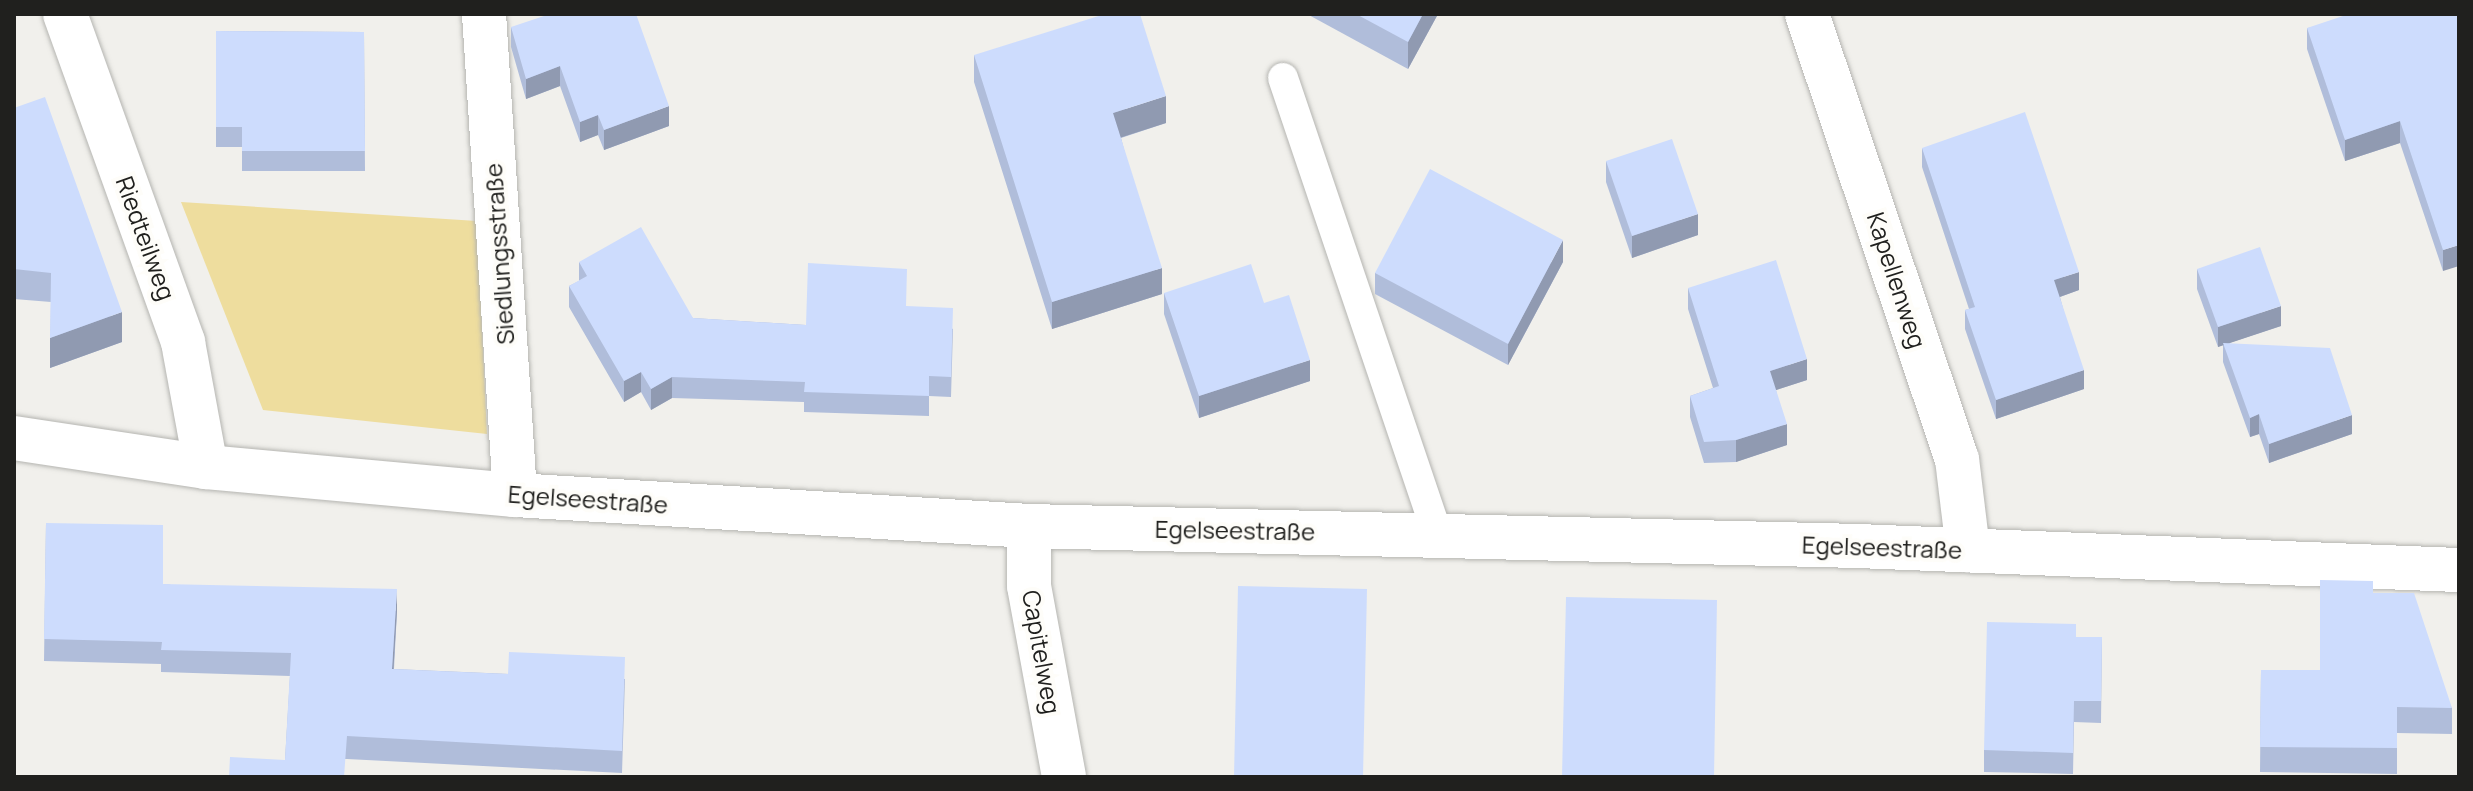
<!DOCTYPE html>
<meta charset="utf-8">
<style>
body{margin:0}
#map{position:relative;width:2473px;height:791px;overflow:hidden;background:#f1f0ec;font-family:Manrope,sans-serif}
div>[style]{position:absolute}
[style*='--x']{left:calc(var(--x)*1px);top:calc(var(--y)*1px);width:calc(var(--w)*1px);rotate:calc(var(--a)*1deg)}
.green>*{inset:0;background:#eedd9e}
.roads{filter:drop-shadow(0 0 2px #b5b5b1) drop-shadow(0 0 2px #b5b5b1)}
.lane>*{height:30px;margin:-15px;padding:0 15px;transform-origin:15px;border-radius:15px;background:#fff}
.street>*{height:44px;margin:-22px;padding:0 22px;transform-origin:22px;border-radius:22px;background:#fff}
.secondary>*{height:44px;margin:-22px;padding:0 22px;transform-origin:22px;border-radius:22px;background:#fff}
.wall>*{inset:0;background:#b0bdda}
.shaded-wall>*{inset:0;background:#909ab1}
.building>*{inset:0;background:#cddcfd}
span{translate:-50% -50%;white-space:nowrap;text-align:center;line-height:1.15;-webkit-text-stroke:8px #fefdf9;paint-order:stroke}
.street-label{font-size:24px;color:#20201e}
.frame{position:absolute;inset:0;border:16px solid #20201e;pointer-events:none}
</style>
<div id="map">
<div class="green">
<div style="clip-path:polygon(181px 202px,477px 221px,487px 434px,263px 410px)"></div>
</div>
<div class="roads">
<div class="lane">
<div style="--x:1283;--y:78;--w:481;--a:71.3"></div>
</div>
<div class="street">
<div style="--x:65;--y:14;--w:349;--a:70.2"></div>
<div style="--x:183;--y:342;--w:127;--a:79.6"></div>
<div style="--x:484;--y:14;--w:482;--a:86.3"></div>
<div style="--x:1807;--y:14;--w:470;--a:71.4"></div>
<div style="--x:1957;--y:459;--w:92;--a:83.1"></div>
<div style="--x:1029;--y:526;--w:60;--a:90"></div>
<div style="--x:1029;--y:586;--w:194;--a:79.6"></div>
</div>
<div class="secondary">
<div style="--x:14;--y:438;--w:194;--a:8.6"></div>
<div style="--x:206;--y:467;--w:310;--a:5.2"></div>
<div style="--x:515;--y:495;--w:515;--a:3.45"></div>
<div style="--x:1029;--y:526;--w:829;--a:1.38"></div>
<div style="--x:1858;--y:546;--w:601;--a:2.29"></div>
</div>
</div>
<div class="wall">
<div style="clip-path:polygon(1307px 14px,1438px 14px,1408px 69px)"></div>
<div style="clip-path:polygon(2459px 14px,2443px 271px,2400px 143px,2345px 161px,2307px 49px,2307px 28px)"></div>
<div style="clip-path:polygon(511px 27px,669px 126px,604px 150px,598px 135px,580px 142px,560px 86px,526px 99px,511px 47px)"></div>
<div style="clip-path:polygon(216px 31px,364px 32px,365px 171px,242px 171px,242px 147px,216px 147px)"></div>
<div style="clip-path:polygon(974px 55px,1166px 123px,1121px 138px,1162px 294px,1052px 329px,974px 82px)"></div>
<div style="clip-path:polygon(14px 108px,122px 342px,50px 368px,51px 302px,14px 299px)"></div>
<div style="clip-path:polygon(1922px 148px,2079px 290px,2060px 297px,2084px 389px,1996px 419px,1965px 329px,1965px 310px,1969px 309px,1922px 167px)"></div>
<div style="clip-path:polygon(1606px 161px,1698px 235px,1632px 258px,1606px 182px)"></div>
<div style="clip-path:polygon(579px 262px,693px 318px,806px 325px,906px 306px,953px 329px,951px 397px,929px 396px,929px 416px,804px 412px,804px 402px,672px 398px,651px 410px,641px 392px,624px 402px,569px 307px,569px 286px,579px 281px)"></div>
<div style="clip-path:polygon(1563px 262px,1508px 365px,1375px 294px,1375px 273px)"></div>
<div style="clip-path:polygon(2197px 269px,2281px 326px,2229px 343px,2352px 434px,2269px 463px,2259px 434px,2250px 437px,2223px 362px,2223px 345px,2218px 347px,2197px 289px)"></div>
<div style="clip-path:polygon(1688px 288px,1807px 380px,1776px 390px,1787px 445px,1736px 462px,1704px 463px,1690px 417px,1690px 396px,1713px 388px,1688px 309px)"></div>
<div style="clip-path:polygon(1164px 293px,1264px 303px,1310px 381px,1199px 418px,1164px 314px)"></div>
<div style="clip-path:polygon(2459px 385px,2459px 434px,2458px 434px)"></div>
<div style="clip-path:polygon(46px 523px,163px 584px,397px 611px,394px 669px,625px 679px,622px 773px,347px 759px,285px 760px,290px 676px,161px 672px,161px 664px,44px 661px)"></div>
<div style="clip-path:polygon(2373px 593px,2452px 708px,2452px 734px,2397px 733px,2397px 774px,2260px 772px,2261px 670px,2320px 670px)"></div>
<div style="clip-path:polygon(2076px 637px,2102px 637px,2101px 723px,2074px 722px,2073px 774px,1984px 772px,1984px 750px)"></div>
</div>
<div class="shaded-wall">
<div style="clip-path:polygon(1423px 14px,1438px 14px,1408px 69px,1408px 42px)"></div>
<div style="clip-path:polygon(560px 66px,560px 86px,526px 99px,526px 79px)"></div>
<div style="clip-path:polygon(1166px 96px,1166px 123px,1113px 140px,1113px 113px)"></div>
<div style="clip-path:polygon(669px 106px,669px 126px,604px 150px,604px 130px)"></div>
<div style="clip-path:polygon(598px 115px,598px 135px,580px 142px,580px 122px)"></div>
<div style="clip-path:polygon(2400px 121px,2400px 143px,2345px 161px,2345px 140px)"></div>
<div style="clip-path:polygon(1698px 214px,1698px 235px,1632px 258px,1632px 236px)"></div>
<div style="clip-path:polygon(1563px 240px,1563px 262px,1508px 365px,1508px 344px)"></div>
<div style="clip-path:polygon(2459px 245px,2459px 266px,2443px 271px,2443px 250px)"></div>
<div style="clip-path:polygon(1162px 268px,1162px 294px,1052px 329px,1052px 302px)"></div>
<div style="clip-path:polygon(2079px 272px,2079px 290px,2054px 299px,2054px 280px)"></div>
<div style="clip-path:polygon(2281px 306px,2281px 326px,2218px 347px,2218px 327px)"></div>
<div style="clip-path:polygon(122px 312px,122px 342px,50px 368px,50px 338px)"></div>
<div style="clip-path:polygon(1807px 359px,1807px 380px,1770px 392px,1770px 371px)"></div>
<div style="clip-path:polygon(1310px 360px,1310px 381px,1199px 418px,1199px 396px)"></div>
<div style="clip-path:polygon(2084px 370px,2084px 389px,1996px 419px,1996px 400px)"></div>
<div style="clip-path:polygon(641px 372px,641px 392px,624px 402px,624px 381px)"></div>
<div style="clip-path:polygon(672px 377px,672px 398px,651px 410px,651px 389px)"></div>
<div style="clip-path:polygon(2259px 414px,2259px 434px,2250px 437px,2250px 418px)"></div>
<div style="clip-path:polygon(2352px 415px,2352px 434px,2269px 463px,2269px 444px)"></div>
<div style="clip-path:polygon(1787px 424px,1787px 445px,1736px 462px,1736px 440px)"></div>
<div style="clip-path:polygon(397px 589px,397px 611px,392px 692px,392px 669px)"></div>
</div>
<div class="building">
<div style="clip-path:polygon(550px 14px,636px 14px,669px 106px,604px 130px,598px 115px,580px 122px,560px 66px,526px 79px,511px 27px)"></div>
<div style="clip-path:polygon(1105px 14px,1140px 14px,1166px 96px,1113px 113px,1162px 268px,1052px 302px,974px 55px)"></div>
<div style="clip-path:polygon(1356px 14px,1423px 14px,1408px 42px)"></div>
<div style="clip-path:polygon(2349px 14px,2459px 14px,2459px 245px,2443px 250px,2400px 121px,2345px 140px,2307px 28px)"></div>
<div style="clip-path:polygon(216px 31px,364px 32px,365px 151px,242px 151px,242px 127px,216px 127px)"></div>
<div style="clip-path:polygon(45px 97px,122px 312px,50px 338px,51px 273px,14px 269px,14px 108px)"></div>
<div style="clip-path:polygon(2025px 112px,2079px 272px,2054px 280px,2084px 370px,1996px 400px,1965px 310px,1975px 307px,1922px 148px)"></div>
<div style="clip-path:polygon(1672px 139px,1698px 214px,1632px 236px,1606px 161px)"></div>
<div style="clip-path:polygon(1430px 169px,1563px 240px,1508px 344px,1375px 273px)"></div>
<div style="clip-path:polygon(641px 227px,693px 318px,806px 325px,808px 263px,907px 269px,906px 306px,953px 308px,951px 377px,929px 376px,929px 396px,804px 392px,805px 382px,672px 377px,651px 389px,641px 372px,624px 381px,569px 286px,587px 276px,579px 262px)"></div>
<div style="clip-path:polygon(2260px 247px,2281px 306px,2218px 327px,2197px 269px)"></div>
<div style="clip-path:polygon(1776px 260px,1807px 359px,1770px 371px,1787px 424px,1736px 440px,1704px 442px,1690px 396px,1719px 386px,1688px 288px)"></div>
<div style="clip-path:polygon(1251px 264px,1264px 303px,1289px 295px,1310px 360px,1199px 396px,1164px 293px)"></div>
<div style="clip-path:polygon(2223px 343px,2330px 348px,2352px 415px,2269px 444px,2259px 414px,2250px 418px)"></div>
<div style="clip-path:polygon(46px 523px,163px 525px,163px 584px,397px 589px,392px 669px,508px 674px,509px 652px,625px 657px,622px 751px,347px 736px,344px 777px,229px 777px,230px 757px,285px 760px,291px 653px,161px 650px,162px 642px,44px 639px)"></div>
<div style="clip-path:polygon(2320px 580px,2373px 581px,2373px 593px,2414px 593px,2452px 708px,2397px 707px,2397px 748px,2260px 747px,2261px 670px,2320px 670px)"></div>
<div style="clip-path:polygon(1238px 586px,1367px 589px,1363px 777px,1234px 777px)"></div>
<div style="clip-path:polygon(1566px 597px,1717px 600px,1714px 777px,1562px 777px)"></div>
<div style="clip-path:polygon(1987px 622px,2076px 624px,2076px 637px,2102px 637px,2101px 701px,2074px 701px,2073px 753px,1984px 750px)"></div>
</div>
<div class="street-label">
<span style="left:146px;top:238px;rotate:70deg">Riedteilweg</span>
<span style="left:499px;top:254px;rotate:-94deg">Siedlungsstraße</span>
<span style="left:1897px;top:280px;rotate:72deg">Kapellenweg</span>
<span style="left:588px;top:499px;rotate:4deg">Egelseestraße</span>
<span style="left:1235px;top:530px;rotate:1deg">Egelseestraße</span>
<span style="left:1882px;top:547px;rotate:2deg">Egelseestraße</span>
<span style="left:1042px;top:652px;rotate:80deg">Capitelweg</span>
</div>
<div class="frame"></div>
</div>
